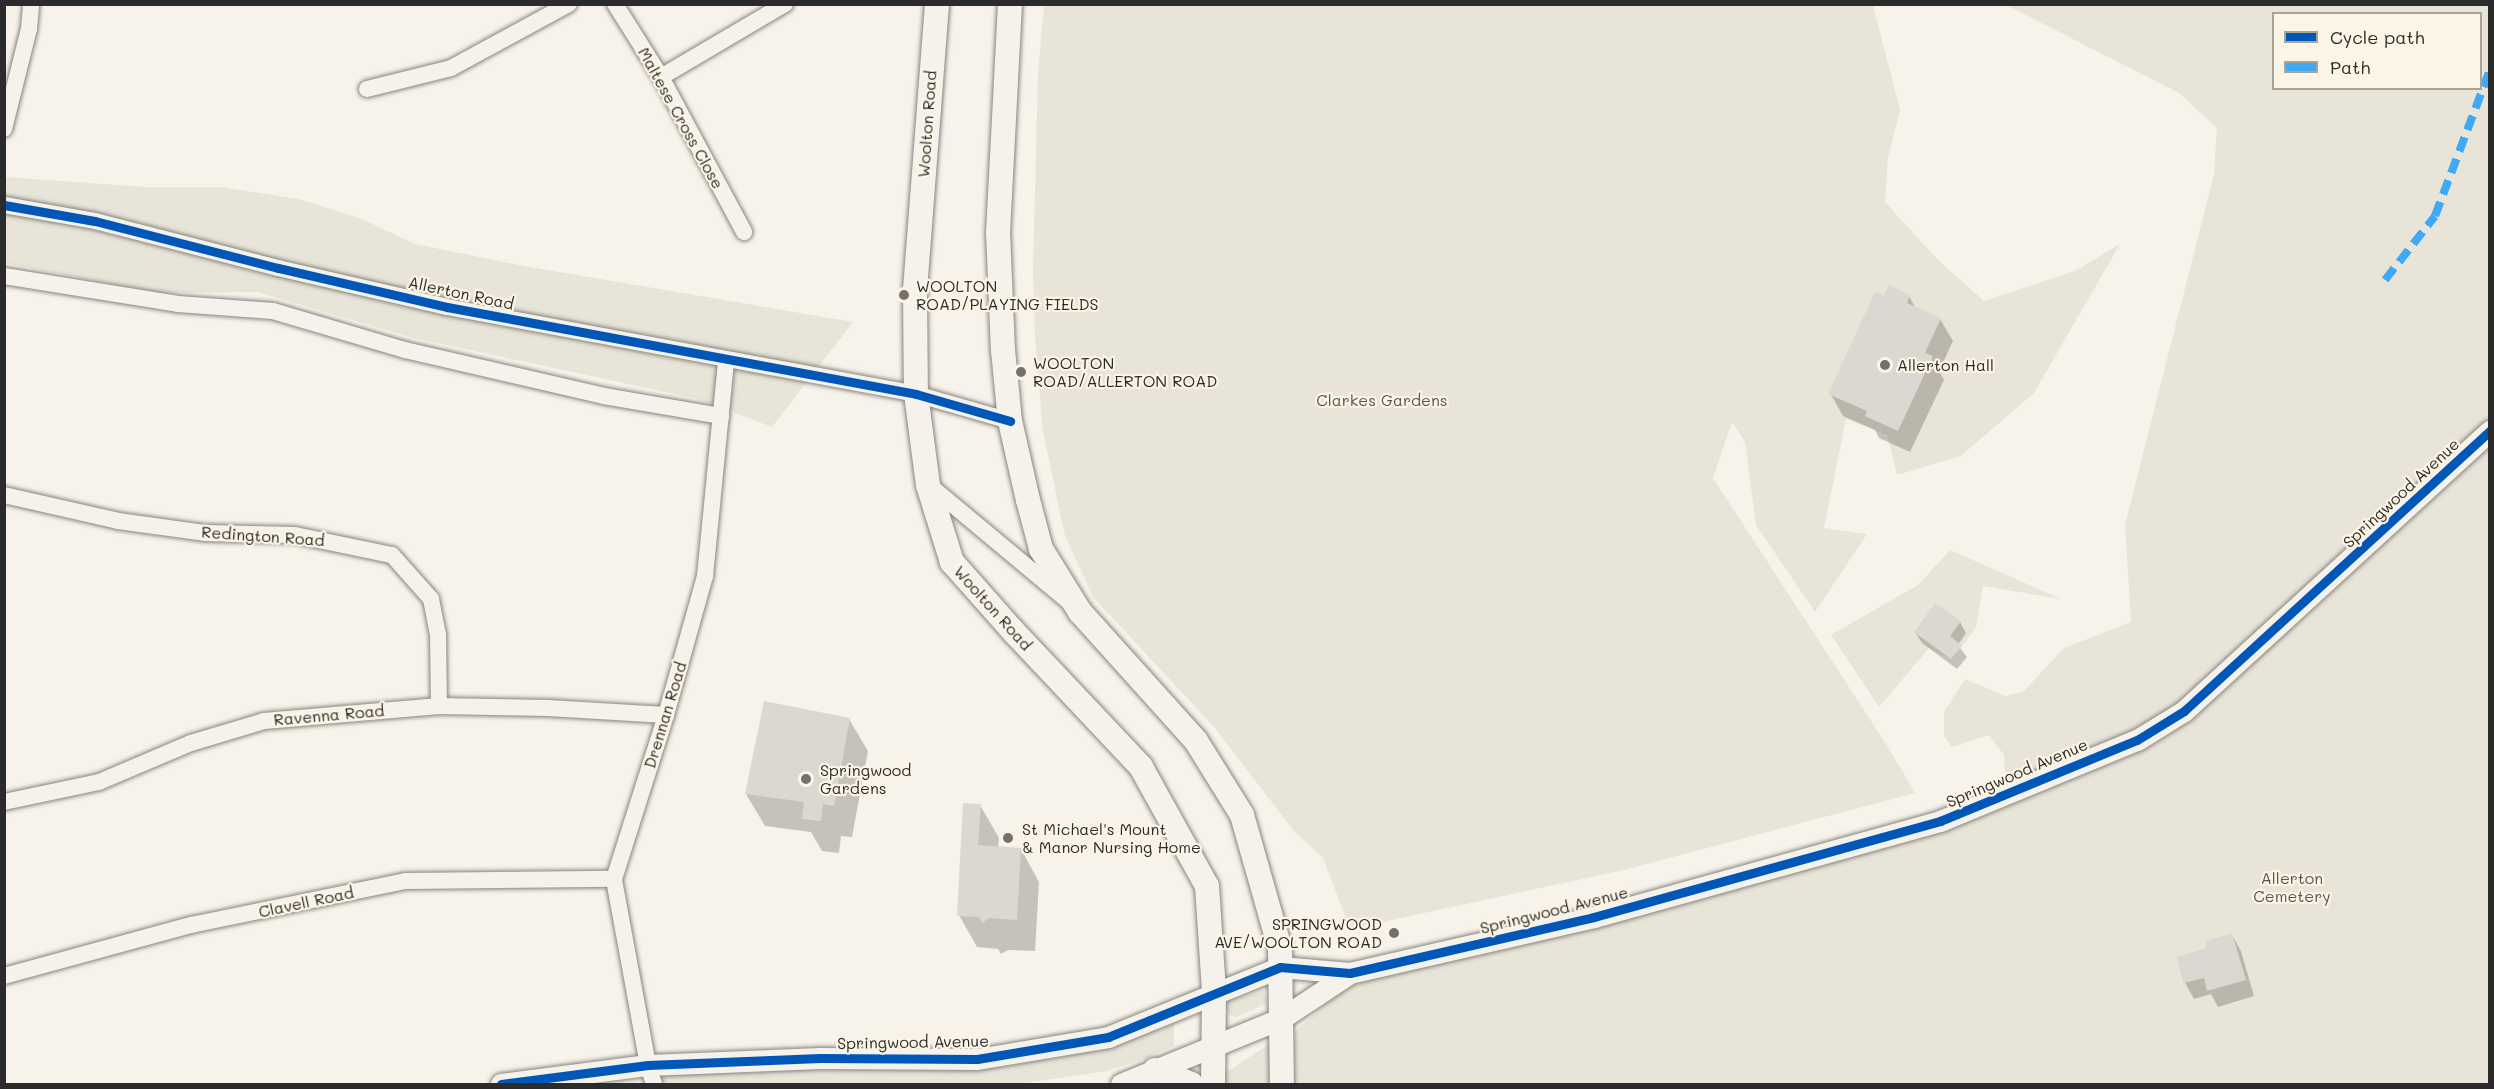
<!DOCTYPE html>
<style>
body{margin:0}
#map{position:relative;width:2494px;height:1089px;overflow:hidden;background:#f7f3ea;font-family:Mali,sans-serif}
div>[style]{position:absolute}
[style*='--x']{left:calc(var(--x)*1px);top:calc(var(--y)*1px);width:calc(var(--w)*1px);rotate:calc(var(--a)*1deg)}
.green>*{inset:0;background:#e9e4d8}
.shadow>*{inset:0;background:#0003}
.building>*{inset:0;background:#dad8d1}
.roads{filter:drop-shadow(0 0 2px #878581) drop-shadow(0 0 2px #878581)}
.minor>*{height:16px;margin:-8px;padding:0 8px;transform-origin:8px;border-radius:8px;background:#f5f2ec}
.tertiary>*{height:21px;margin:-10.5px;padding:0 10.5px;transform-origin:10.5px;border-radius:10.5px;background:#f5f2ec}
.secondary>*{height:24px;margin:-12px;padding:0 12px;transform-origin:12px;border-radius:12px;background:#f5f2ec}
.quiet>*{height:8px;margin-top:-4px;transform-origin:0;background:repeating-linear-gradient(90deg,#3fa9f5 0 15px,transparent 0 23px)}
.cycleway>*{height:9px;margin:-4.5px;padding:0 4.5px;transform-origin:4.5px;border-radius:4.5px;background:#0057b8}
.dots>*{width:16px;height:16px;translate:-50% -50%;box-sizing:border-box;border:3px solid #fcf5e5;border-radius:50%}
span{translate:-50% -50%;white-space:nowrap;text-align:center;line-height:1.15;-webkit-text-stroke:4.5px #fcf5e5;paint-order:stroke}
.street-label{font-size:16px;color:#2b2b2b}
.poi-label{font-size:16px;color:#2b2b2b}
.left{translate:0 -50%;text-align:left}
.right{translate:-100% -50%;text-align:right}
.park-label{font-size:16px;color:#585653}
.frame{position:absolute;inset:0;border:6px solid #2b2b2b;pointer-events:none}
.legend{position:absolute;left:2272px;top:12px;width:210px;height:78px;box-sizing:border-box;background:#fcf5e5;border:2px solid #a8a49b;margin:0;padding:8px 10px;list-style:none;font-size:18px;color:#2b2b2b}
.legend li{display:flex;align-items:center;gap:12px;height:30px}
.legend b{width:30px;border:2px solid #a8a49b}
</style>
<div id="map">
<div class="green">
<div style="clip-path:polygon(1044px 5px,1873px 5px,1900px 110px,1888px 157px,1885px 202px,1937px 259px,1984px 301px,2075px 271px,2120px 244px,2034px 393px,1961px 456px,1897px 475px,1887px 435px,1846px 419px,1824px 528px,1867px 534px,1815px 612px,1756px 525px,1745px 442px,1732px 422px,1713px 478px,1888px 747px,1915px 793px,1624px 870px,1350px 929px,1323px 858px,1294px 831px,1214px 727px,1093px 597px,1065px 536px,1043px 432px,1035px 338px,1033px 270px,1038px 73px)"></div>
<div style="clip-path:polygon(evenodd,2006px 5px,2489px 5px,2489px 1084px,1294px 1084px,1295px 1032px,1352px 979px,2007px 804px,2004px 755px,1989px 735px,1952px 747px,1944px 736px,1944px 712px,1965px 679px,2005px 696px,2023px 692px,2064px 648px,2131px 622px,2125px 525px,2214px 174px,2217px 128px,2179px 93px,2006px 5px,2274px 14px,2480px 14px,2480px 88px,2274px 88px,2274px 14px)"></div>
<div style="clip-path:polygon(5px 177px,146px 187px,221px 187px,299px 199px,362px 219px,415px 244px,524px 266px,853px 322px,772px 427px,698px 399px,414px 338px,257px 292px,158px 293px,5px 263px)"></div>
<div style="clip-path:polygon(1950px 550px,2061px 599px,1983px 586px,1976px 627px,1962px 646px,1950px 636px,1961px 621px,1935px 603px,1914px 632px,1951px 659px,1929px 648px,1879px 707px,1831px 635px,1918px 585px)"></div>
<div style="clip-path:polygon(1263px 991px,1267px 1003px,1235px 1018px,1228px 1012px,1226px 1005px,1230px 1000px)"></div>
<div style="clip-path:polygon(1174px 1021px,1174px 1046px,1146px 1058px,1107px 1071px,1024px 1083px,663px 1084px,661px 1069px,1123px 1041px)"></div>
<div style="clip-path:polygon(1274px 1041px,1272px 1084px,1225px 1084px,1225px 1073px)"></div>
</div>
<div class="shadow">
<div style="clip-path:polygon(1909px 296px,1916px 309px,1940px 319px,1953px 341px,1939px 371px,1944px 380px,1910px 452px,1879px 438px,1875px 430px,1843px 416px,1830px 393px,1885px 298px)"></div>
<div style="clip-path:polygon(1960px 622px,1966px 633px,1958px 645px,1967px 657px,1957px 669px,1922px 643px,1915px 632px)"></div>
<div style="clip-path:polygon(849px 719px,868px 751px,852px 837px,841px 836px,839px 853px,822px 851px,811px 832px,765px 826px,746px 794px)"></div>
<div style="clip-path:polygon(980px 805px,999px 838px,998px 848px,1021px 849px,1039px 882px,1035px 951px,1008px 950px,1001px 954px,998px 949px,977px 947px,959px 915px)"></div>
<div style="clip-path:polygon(2232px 935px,2241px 951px,2254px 996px,2218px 1007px,2211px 994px,2194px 999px,2185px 983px,2209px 949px)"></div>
</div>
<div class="building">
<div style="clip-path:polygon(1889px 285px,1910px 295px,1907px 303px,1941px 318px,1925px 353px,1933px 356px,1898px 431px,1865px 416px,1867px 411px,1828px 394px,1875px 292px,1884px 296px)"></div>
<div style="clip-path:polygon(1935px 603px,1961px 621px,1950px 636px,1962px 646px,1951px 659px,1914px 632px)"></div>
<div style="clip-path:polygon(764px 701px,850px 718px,834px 806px,823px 804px,821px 821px,802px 819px,804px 802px,745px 794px)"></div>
<div style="clip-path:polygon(963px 803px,981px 804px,978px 845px,1021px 848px,1017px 920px,989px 918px,982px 923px,979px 917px,957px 916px)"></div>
<div style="clip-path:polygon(2232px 933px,2246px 980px,2207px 991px,2204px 978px,2183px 983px,2177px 957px,2207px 948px,2206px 941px)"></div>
</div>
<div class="roads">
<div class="minor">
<div style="--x:615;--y:4;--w:86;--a:57.8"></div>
<div style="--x:661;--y:77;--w:176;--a:61.8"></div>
<div style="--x:661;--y:77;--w:144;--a:-30.5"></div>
<div style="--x:367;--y:89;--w:87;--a:-14"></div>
<div style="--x:451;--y:68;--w:134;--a:-28.5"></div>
<div style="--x:4;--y:129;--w:103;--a:-76"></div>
<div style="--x:29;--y:29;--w:25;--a:-85"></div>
<div style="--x:4;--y:205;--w:92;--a:10"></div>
<div style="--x:95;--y:221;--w:189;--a:14.4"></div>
<div style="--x:278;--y:268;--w:173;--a:13"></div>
<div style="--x:447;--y:307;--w:477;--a:10.5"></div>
<div style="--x:916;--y:394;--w:98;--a:16"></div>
<div style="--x:4;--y:276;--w:176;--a:9.1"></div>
<div style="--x:178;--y:304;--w:95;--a:4.2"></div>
<div style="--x:273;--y:311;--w:138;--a:16.5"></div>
<div style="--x:405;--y:350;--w:204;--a:13"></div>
<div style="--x:604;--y:396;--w:119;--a:9.7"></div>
<div style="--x:929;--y:485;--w:181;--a:39.8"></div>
<div style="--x:4;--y:495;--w:117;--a:12.8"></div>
<div style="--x:118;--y:521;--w:89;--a:7.8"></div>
<div style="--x:206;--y:533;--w:89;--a:1.3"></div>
<div style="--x:295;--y:535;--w:99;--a:11.7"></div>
<div style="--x:392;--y:555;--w:59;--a:48.4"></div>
<div style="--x:431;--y:599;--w:36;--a:79"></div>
<div style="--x:438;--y:634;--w:72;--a:89.2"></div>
<div style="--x:4;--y:802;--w:97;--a:-11.9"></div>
<div style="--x:99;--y:782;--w:100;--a:-23"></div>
<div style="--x:191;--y:743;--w:76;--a:-16.8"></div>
<div style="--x:264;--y:721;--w:176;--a:-4.9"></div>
<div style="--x:439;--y:706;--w:109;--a:1.1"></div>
<div style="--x:548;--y:708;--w:118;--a:3.4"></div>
<div style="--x:4;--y:976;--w:194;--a:-15.3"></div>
<div style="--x:191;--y:925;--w:219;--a:-11.6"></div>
<div style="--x:406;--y:881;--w:208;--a:-0.6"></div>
<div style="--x:654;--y:1084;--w:20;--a:-108"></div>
<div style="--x:648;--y:1065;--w:189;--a:-100.4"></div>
<div style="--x:614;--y:879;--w:172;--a:-72.4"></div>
<div style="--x:666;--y:715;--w:144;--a:-74.3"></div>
<div style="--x:705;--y:576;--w:216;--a:-84.4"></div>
</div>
<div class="tertiary">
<div style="--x:501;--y:1084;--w:148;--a:-7.4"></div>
<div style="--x:648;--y:1065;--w:172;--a:-2.3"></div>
<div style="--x:820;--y:1058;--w:157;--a:0.4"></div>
<div style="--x:977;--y:1059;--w:133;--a:-9.5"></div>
<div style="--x:1108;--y:1037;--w:186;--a:-22.1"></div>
<div style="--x:1280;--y:967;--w:70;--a:4.9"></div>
<div style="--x:1350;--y:973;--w:250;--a:-12.9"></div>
<div style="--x:1594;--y:917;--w:359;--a:-15.5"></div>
<div style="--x:1940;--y:821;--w:213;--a:-22.4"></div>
<div style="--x:2137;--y:740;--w:55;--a:-31.7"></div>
<div style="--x:2184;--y:711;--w:415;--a:-42.5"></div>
<div style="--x:1121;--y:1084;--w:174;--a:-22.3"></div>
<div style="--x:1282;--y:1018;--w:82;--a:-33.5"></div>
</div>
<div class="secondary">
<div style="--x:937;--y:4;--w:286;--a:94.4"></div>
<div style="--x:915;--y:289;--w:105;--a:89.5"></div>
<div style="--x:916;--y:394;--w:92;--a:82.5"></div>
<div style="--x:928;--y:485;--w:81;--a:72.7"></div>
<div style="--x:952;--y:562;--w:92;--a:48.5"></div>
<div style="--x:1013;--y:631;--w:187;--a:46.7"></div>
<div style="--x:1141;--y:767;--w:136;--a:61"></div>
<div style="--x:1207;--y:886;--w:106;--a:86.2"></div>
<div style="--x:1214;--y:992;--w:92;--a:90.6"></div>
<div style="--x:1010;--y:4;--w:228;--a:93"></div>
<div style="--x:998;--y:232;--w:118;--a:87.6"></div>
<div style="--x:1003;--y:350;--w:71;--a:84.4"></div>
<div style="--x:1010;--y:421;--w:81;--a:77.2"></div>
<div style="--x:1028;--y:500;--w:51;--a:75.1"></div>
<div style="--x:1041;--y:549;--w:74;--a:58.2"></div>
<div style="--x:1080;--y:612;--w:173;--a:48"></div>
<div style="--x:1196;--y:741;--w:87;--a:58.1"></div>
<div style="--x:1242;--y:815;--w:138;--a:74.1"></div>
<div style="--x:1280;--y:948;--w:136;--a:89.2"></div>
<div style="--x:1155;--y:1070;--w:39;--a:21"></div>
</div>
</div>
<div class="quiet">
<div style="--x:2385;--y:280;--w:81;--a:-52"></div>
<div style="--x:2435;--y:216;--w:156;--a:-69.4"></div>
</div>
<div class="cycleway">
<div style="--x:4;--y:205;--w:92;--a:10"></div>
<div style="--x:95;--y:221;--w:189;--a:14.4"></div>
<div style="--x:278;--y:268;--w:173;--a:13"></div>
<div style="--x:447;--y:307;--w:477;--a:10.5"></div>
<div style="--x:916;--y:394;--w:98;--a:16"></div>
<div style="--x:501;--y:1084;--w:148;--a:-7.4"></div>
<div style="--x:648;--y:1065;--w:172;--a:-2.3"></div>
<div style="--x:820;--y:1058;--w:157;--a:0.4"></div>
<div style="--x:977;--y:1059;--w:133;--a:-9.5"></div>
<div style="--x:1108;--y:1037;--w:186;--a:-22.1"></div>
<div style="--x:1280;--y:967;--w:70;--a:4.9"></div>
<div style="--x:1350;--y:973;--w:250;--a:-12.9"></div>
<div style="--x:1594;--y:917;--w:359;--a:-15.5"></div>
<div style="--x:1940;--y:821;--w:213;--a:-22.4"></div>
<div style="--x:2137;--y:740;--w:55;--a:-31.7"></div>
<div style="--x:2184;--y:711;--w:415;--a:-42.5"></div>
</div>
<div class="dots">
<div style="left:904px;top:295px;background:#72716e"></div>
<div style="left:1885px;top:365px;background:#72716e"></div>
<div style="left:1021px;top:372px;background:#72716e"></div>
<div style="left:806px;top:779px;background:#72716e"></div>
<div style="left:1008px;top:838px;background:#72716e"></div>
<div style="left:1394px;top:933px;background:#72716e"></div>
</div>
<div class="street-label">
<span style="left:681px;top:118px;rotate:61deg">Maltese Cross Close</span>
<span style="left:927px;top:124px;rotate:-86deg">Woolton Road</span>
<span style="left:461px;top:293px;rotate:12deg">Allerton Road</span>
<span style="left:2401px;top:493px;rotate:-43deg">Springwood Avenue</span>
<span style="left:263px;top:536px;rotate:4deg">Redington Road</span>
<span style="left:993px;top:608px;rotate:48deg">Woolton Road</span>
<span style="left:329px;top:715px;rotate:-5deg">Ravenna Road</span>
<span style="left:665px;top:715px;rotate:-73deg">Drennan Road</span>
<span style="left:2017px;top:773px;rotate:-23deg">Springwood Avenue</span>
<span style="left:306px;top:902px;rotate:-12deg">Clavell Road</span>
<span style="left:1554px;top:910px;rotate:-14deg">Springwood Avenue</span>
<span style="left:913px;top:1042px;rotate:-1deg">Springwood Avenue</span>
</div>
<div class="poi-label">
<span class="left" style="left:916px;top:295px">WOOLTON<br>ROAD/PLAYING FIELDS</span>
<span class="left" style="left:1033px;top:372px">WOOLTON<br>ROAD/ALLERTON ROAD</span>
<span class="left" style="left:1897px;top:365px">Allerton Hall</span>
<span class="left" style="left:820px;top:779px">Springwood<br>Gardens</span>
<span class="left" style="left:1022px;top:838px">St Michael's Mount<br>&amp; Manor Nursing Home</span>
<span class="right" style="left:1382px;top:933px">SPRINGWOOD<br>AVE/WOOLTON ROAD</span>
</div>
<div class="park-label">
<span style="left:1382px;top:400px">Clarkes Gardens</span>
<span style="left:2292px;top:887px">Allerton<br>Cemetery</span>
</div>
<div class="frame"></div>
<ul class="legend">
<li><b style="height:8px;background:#0057b8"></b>Cycle path</li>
<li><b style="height:8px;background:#3fa9f5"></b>Path</li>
</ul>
</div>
